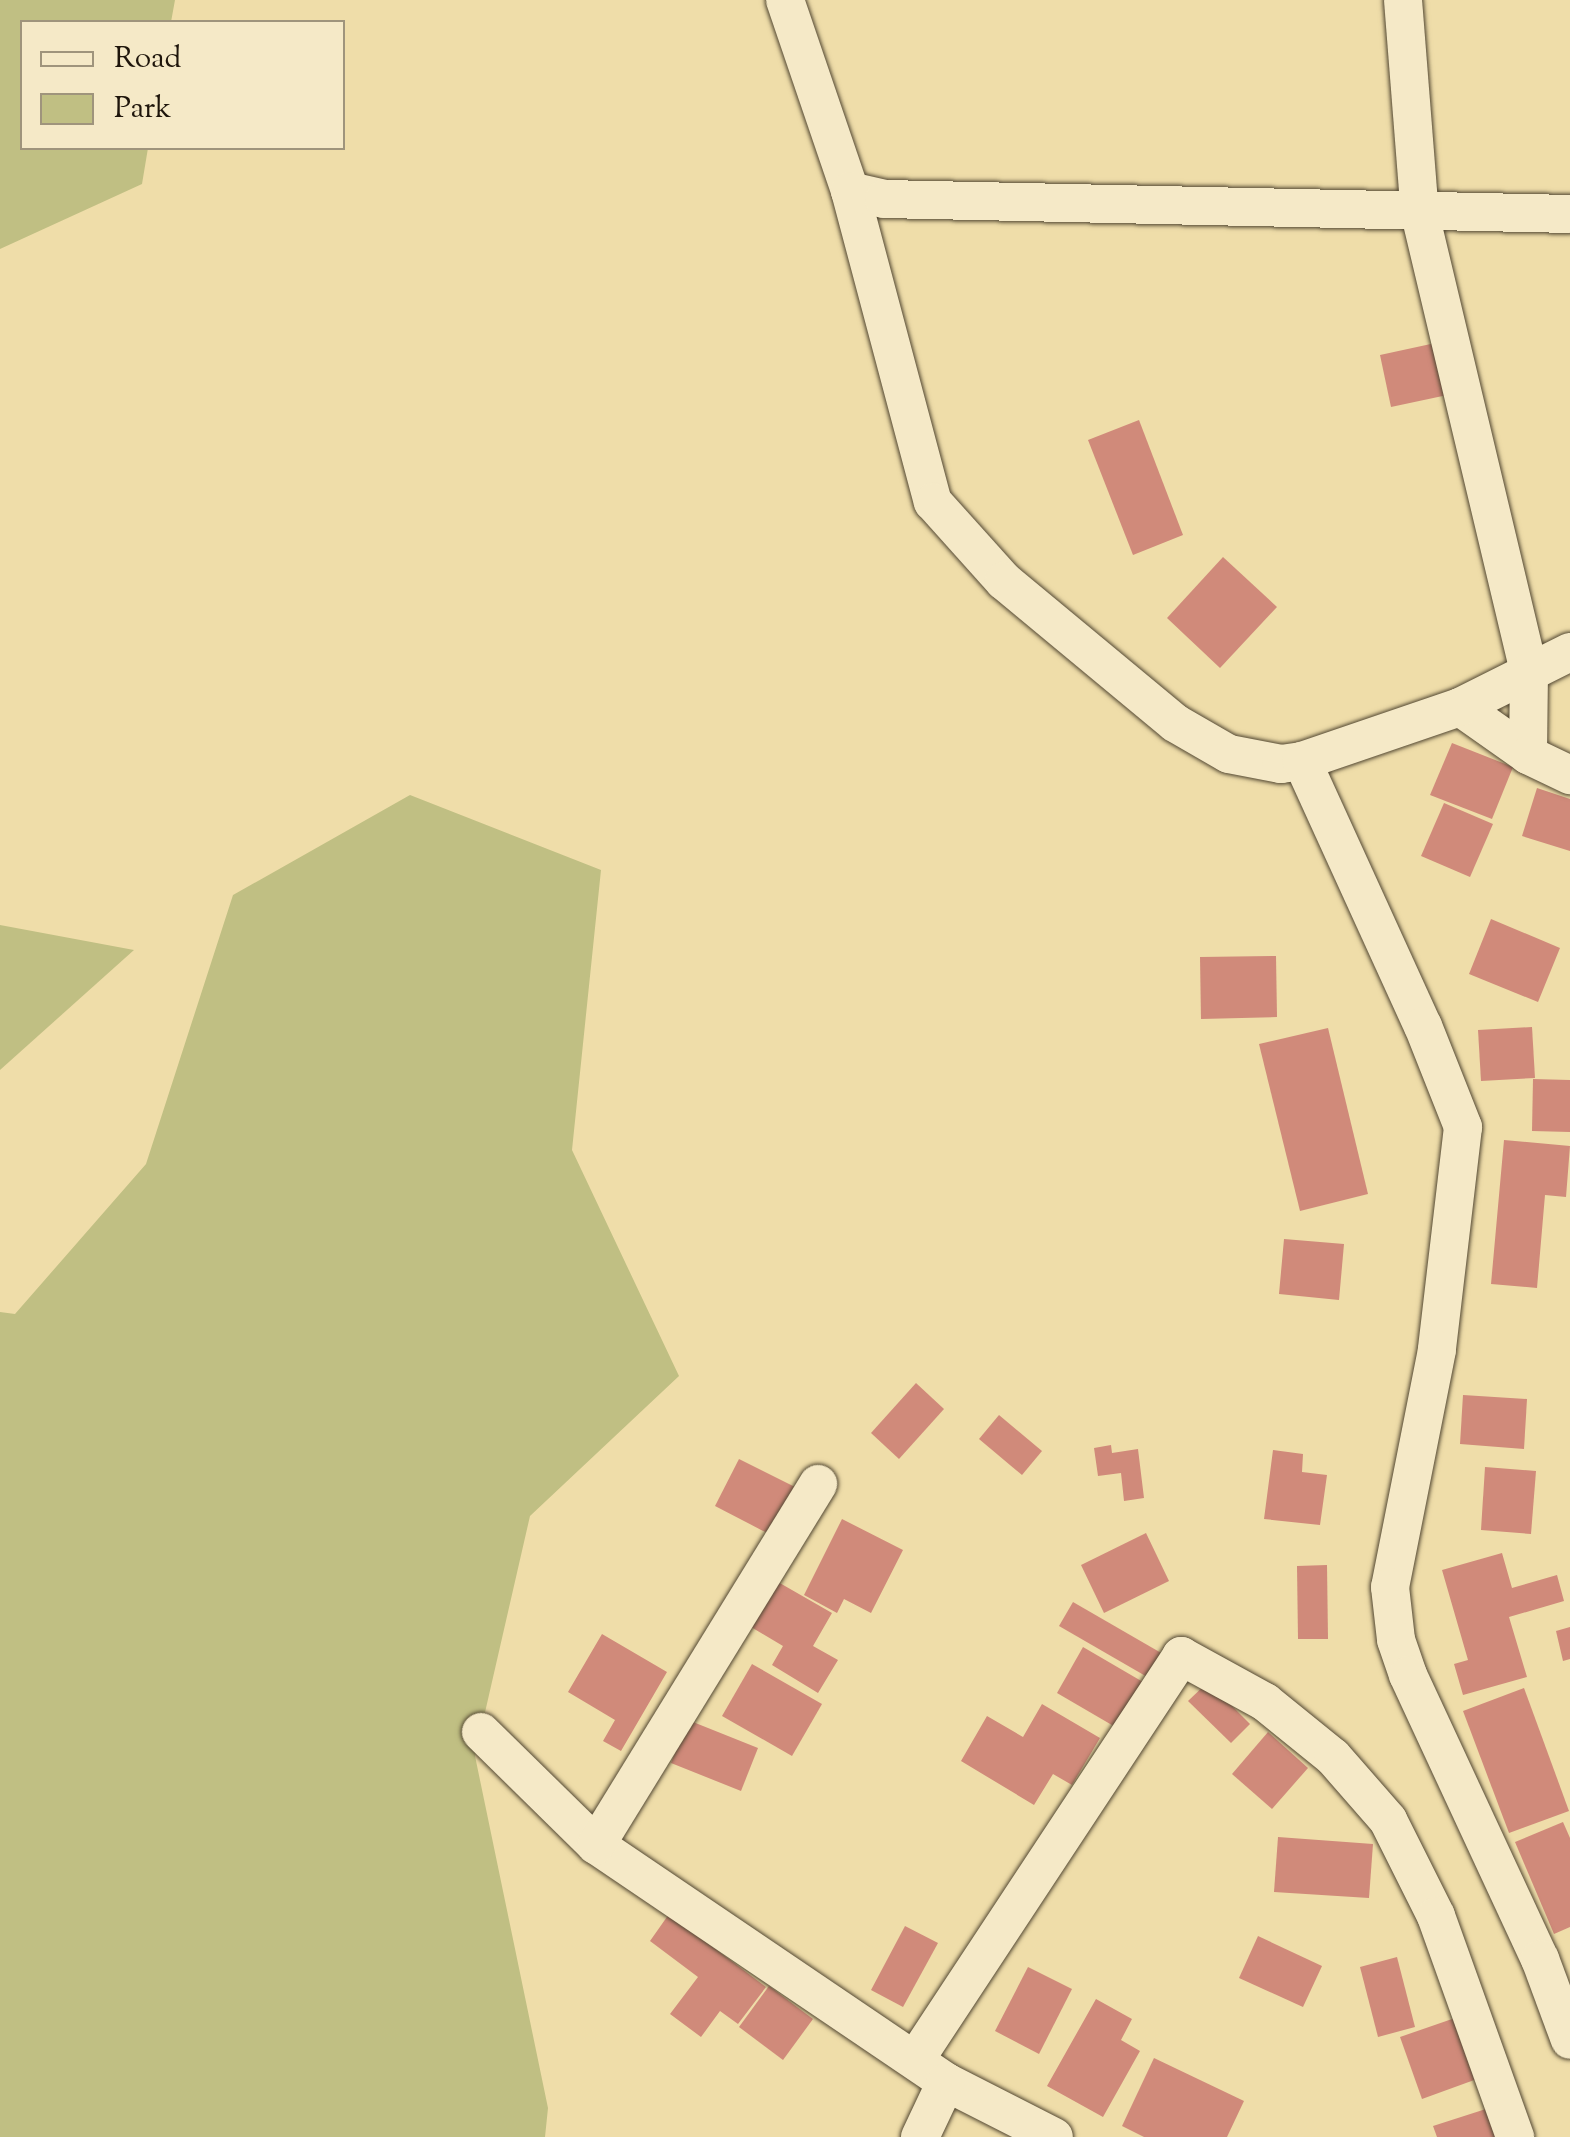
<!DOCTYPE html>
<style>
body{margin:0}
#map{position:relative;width:1570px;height:2137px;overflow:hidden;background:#efdda9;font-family:"Sorts Mill Goudy",serif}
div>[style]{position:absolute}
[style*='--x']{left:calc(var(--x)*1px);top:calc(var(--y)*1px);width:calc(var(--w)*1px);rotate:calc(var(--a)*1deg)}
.green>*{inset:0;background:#c0bf83}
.building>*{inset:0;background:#d08a7a}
.roads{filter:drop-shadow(0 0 2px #524732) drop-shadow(0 0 2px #524732)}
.street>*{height:38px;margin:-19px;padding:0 19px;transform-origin:19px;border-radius:19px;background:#f5e9c7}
span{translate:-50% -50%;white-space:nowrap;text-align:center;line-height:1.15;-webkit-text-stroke:8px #f5e9c7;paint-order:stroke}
.legend{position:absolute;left:20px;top:20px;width:325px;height:130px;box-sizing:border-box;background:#f5e9c7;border:2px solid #9f947c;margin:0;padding:12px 18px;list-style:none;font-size:30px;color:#1e150b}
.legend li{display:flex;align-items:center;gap:20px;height:50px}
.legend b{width:50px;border:2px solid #9f947c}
</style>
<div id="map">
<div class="green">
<div style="clip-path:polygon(0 0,175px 0,171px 22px,22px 22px,22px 148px,148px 148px,142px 184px,0 249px)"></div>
<div style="clip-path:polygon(410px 795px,601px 870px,572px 1150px,679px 1376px,530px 1516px,475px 1756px,548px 2108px,545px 2137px,0 2137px,0 1312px,15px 1314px,146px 1164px,233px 895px)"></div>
<div style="clip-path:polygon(0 925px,134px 950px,0 1070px)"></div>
</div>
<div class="building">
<div style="clip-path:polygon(1440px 342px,1452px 394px,1391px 407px,1380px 355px)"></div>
<div style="clip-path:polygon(1139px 420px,1183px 535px,1133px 555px,1088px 440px)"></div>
<div style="clip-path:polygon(1223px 557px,1277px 607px,1220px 668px,1167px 618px)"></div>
<div style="clip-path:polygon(1452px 743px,1513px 767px,1492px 819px,1430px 795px)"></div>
<div style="clip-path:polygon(1537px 788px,1570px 799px,1570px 851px,1522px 836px)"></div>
<div style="clip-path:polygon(1444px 803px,1493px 824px,1470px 877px,1421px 856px)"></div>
<div style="clip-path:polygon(1491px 919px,1560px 948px,1538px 1002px,1469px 974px)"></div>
<div style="clip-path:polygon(1276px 956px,1277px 1017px,1201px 1019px,1200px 957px)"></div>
<div style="clip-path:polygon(1532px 1027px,1535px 1078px,1481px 1081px,1478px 1030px)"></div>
<div style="clip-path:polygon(1328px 1028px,1368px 1194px,1300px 1211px,1259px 1044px)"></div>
<div style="clip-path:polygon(1533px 1079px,1570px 1080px,1570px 1132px,1532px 1131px)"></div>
<div style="clip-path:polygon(1504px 1140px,1570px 1146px,1566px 1197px,1545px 1195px,1537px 1288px,1491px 1284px)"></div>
<div style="clip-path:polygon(1284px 1239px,1344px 1244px,1339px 1300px,1279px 1294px)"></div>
<div style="clip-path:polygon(916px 1383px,944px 1409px,899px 1459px,871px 1433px)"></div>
<div style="clip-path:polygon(1463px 1395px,1527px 1399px,1524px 1449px,1460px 1444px)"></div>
<div style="clip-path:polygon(999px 1415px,1042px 1451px,1022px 1475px,979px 1439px)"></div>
<div style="clip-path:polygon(1111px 1445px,1112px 1453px,1138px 1449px,1144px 1498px,1124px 1501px,1121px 1473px,1098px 1476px,1094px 1448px)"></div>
<div style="clip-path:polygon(1273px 1450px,1303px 1454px,1302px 1472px,1327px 1475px,1320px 1525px,1264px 1519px)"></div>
<div style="clip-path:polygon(739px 1459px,795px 1487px,771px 1535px,715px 1506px)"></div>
<div style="clip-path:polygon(1485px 1467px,1536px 1471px,1531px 1534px,1481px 1530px)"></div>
<div style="clip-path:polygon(842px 1519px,903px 1550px,871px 1613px,844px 1599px,837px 1613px,804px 1595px)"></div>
<div style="clip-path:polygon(1146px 1533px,1169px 1581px,1104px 1613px,1081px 1565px)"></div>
<div style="clip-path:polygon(1502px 1553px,1512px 1588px,1557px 1575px,1564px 1601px,1509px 1617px,1527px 1677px,1463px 1695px,1454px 1664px,1468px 1660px,1442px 1570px)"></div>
<div style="clip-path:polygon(1327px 1565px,1328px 1639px,1298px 1639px,1297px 1566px)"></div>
<div style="clip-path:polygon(778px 1582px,832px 1613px,813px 1646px,838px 1660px,818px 1693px,772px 1665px,783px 1646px,751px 1627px)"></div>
<div style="clip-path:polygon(1073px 1602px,1163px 1654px,1149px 1678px,1059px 1626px)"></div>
<div style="clip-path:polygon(1570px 1627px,1570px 1659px,1563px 1661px,1556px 1631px)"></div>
<div style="clip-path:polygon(602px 1634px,667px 1672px,621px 1751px,603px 1741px,615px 1720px,568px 1692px)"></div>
<div style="clip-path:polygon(1083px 1647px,1143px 1682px,1117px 1728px,1057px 1693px)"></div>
<div style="clip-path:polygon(752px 1664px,822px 1704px,792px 1756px,722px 1716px)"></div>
<div style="clip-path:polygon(1208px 1682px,1250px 1724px,1231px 1743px,1188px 1701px)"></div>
<div style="clip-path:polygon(1524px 1688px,1569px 1811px,1509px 1833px,1463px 1711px)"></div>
<div style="clip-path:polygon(1042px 1704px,1100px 1738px,1072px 1785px,1053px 1774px,1034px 1805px,961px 1761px,987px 1716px,1023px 1737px)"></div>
<div style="clip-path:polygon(688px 1720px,758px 1748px,741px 1791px,671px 1763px)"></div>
<div style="clip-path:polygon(1268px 1732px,1308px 1768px,1272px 1809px,1232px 1774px)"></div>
<div style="clip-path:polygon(1563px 1822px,1570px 1838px,1570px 1927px,1554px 1934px,1515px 1842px)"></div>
<div style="clip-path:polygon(1278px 1837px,1373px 1844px,1369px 1898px,1274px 1892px)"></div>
<div style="clip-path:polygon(669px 1914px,766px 1987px,738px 2024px,720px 2011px,701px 2037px,670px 2014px,698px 1977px,650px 1941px)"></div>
<div style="clip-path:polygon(905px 1926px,938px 1943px,903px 2007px,871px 1990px)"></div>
<div style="clip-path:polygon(1258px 1936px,1322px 1966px,1303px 2007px,1239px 1978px)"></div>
<div style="clip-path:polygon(1397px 1957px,1415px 2027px,1378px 2037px,1360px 1967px)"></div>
<div style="clip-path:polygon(1028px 1967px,1072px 1989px,1039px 2054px,995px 2031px)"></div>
<div style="clip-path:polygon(769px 1986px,813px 2019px,783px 2060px,739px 2027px)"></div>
<div style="clip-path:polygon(1096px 1999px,1132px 2019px,1121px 2040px,1140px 2051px,1103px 2117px,1047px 2086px)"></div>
<div style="clip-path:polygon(1455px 2018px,1477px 2079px,1422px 2099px,1400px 2037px)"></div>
<div style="clip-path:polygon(1154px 2058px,1244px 2101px,1227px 2137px,1144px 2137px,1122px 2126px)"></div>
<div style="clip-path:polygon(1489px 2108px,1498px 2137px,1437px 2137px,1433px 2126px)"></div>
</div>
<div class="roads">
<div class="street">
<div style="--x:785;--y:0;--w:202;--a:71.2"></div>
<div style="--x:850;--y:191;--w:322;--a:75.1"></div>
<div style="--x:933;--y:502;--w:106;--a:48.1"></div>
<div style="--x:1004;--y:581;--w:222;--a:39.7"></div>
<div style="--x:1175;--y:723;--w:62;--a:29.9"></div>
<div style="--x:1229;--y:754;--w:53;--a:10.9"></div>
<div style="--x:1281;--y:764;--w:21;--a:-8"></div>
<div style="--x:1302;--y:761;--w:291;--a:65.5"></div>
<div style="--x:1423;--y:1026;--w:109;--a:68.4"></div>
<div style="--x:1463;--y:1127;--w:225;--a:96.7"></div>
<div style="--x:1437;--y:1350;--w:242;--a:101.2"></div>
<div style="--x:1390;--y:1587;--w:53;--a:83.5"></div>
<div style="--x:1396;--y:1640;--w:37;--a:71"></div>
<div style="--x:1408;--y:1675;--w:313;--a:65.1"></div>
<div style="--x:1540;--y:1959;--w:86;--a:69.7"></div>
<div style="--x:1403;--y:0;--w:215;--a:85.5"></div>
<div style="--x:1420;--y:214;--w:471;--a:76.6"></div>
<div style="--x:1529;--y:672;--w:83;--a:90.7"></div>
<div style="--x:850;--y:191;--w:35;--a:13"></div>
<div style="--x:884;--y:199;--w:686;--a:1.25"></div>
<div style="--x:1460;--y:707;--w:83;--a:35.2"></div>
<div style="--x:1528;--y:755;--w:47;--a:25.5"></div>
<div style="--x:1302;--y:761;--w:167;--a:-18.9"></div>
<div style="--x:1460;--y:707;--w:123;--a:-26.6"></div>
<div style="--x:481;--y:1732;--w:161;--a:44.5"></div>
<div style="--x:596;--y:1845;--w:423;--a:34.1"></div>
<div style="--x:946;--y:2082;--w:121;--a:27"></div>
<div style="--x:596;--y:1845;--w:424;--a:-58.4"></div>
<div style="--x:915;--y:2060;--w:484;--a:-56.6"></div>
<div style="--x:1181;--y:1656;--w:96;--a:28.7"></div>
<div style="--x:1265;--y:1702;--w:87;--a:39"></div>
<div style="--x:1333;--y:1757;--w:84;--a:48.9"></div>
<div style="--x:1388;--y:1820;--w:107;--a:63.4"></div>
<div style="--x:1436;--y:1916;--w:235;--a:70.3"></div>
<div style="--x:920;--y:2137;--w:61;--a:-64.7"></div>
</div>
</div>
<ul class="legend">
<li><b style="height:12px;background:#f5e9c7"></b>Road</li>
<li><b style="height:28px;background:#c0bf83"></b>Park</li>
</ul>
</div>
